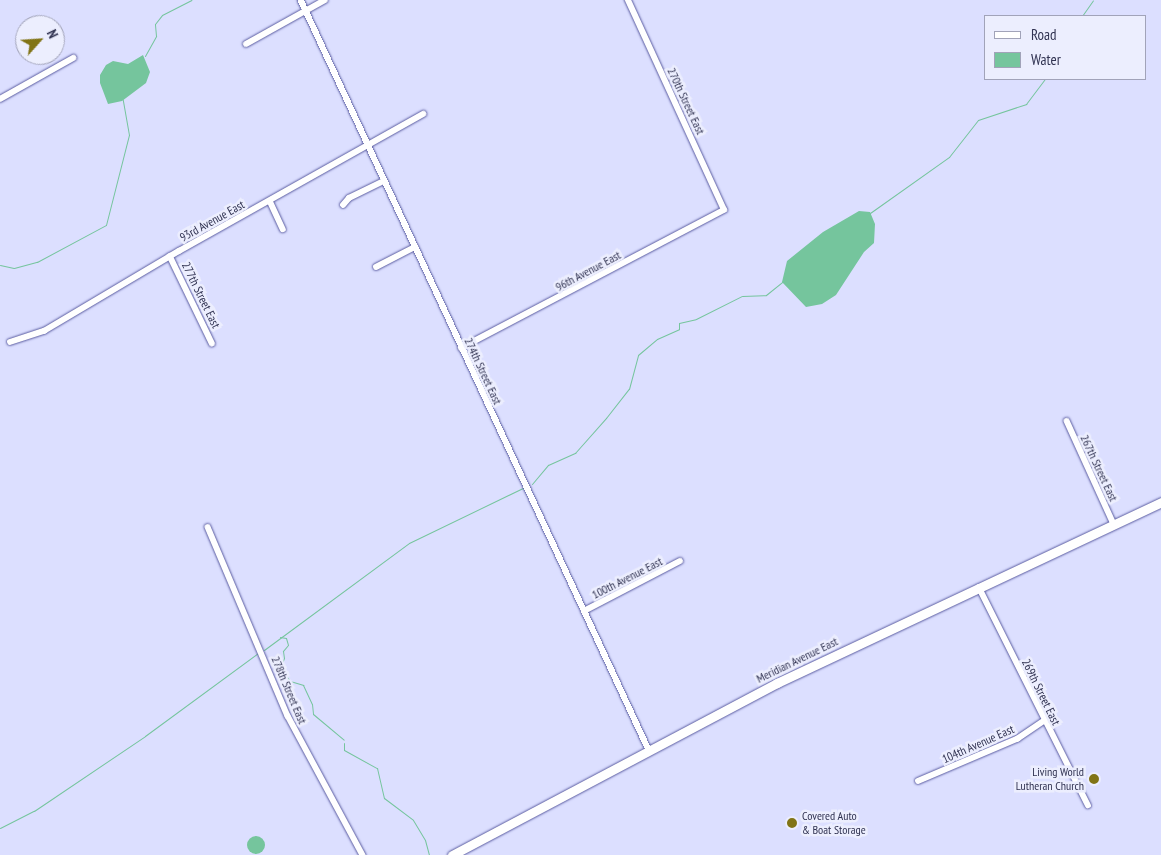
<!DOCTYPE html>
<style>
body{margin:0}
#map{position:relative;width:1161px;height:855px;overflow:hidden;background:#dcdfff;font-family:"PT Sans Narrow",sans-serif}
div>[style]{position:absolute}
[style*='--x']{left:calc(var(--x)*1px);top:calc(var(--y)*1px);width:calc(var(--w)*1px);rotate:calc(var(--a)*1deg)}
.water>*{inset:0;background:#75c59d}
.round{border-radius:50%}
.stream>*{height:1px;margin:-0.5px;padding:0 0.5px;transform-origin:0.5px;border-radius:0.5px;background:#75c59d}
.roads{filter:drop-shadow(0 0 1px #5a5ca1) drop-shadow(0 0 1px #5a5ca1)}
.street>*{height:5.5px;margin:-2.75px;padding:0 2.75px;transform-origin:2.75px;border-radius:2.75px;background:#fff}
.primary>*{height:9px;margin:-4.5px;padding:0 4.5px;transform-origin:4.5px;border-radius:4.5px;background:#fff}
.dots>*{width:14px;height:14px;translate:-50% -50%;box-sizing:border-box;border:2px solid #eceefe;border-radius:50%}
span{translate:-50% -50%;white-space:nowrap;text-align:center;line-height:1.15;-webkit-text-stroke:5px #eceefe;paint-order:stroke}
.street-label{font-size:12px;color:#313352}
.poi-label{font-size:12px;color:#313352}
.right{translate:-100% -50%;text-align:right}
.left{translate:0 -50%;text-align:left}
.legend{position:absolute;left:984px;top:15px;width:162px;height:65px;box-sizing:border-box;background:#eceefe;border:1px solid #a1a3b9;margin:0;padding:6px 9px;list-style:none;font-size:15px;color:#313352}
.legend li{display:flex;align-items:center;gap:10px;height:25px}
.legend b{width:25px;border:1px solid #a1a3b9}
.north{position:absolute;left:15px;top:15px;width:50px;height:50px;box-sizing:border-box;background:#eceefe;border:1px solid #a1a3b9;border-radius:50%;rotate:64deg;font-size:14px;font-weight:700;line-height:20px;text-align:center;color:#313352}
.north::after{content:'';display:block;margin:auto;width:18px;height:22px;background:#817416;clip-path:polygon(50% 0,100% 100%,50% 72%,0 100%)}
</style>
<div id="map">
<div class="water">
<div style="clip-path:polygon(143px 55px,150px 72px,146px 83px,122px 101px,108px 104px,100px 83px,100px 75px,106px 65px,113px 61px,128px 64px)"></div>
<div style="clip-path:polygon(859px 211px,870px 212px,875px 224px,874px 243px,864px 252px,836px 295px,822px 304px,806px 307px,782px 282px,787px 261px,823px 232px)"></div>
<div class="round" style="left:247px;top:836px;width:18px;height:18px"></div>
</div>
<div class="stream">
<div style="--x:1082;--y:16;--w:19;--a:-55"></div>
<div style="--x:145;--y:56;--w:23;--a:-61"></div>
<div style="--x:156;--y:36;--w:12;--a:-95"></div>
<div style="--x:155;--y:24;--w:11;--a:-52"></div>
<div style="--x:162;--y:15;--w:33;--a:-27"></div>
<div style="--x:870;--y:213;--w:97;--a:-35.3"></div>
<div style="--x:949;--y:157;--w:47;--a:-51.9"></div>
<div style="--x:978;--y:120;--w:51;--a:-18.4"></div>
<div style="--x:1026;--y:104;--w:31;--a:-53"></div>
<div style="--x:0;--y:265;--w:14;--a:12"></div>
<div style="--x:14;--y:268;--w:24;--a:-15"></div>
<div style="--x:37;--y:262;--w:78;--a:-28.2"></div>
<div style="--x:106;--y:225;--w:93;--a:-75.7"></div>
<div style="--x:129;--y:135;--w:36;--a:-100"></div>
<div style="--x:532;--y:484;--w:25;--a:-50"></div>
<div style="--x:548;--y:465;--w:30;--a:-24"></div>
<div style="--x:575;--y:453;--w:47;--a:-48.5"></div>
<div style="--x:606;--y:418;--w:37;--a:-52"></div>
<div style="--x:629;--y:389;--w:35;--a:-75"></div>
<div style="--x:638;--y:355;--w:25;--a:-40"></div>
<div style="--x:657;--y:339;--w:24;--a:-24"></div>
<div style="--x:679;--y:329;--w:6;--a:-90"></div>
<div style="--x:679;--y:323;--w:17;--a:-13"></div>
<div style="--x:696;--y:319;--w:51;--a:-26.6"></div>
<div style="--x:742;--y:296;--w:24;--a:-2"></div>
<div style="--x:766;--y:295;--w:21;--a:-39"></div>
<div style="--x:280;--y:637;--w:6;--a:9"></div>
<div style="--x:286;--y:638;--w:7;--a:74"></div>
<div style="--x:288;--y:645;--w:8;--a:130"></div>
<div style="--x:283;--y:651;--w:7;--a:82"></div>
<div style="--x:284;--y:658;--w:11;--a:112"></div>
<div style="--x:280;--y:668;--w:5;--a:53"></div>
<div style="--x:283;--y:672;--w:11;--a:52"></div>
<div style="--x:290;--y:681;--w:14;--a:17"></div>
<div style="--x:303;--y:685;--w:21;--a:65"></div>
<div style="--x:312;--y:704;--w:10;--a:84"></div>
<div style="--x:313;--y:714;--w:40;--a:40"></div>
<div style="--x:264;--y:650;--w:180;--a:-36.4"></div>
<div style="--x:409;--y:543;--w:127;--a:-25.8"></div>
<div style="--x:344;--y:743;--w:7;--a:90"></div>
<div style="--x:344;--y:750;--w:38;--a:29"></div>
<div style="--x:377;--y:768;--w:31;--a:77"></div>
<div style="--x:384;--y:798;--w:36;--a:37"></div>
<div style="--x:413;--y:820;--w:23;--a:59"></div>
<div style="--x:425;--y:840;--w:16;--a:75"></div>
<div style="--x:0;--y:828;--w:38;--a:-27"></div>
<div style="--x:34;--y:811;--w:134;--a:-34"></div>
<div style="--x:145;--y:736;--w:140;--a:-36.3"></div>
</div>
<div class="roads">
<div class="street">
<div style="--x:301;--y:0;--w:827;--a:65.11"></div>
<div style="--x:246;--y:44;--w:90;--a:-29.1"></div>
<div style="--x:0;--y:99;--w:84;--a:-29.3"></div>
<div style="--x:270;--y:201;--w:31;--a:65"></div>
<div style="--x:343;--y:205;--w:9;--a:-49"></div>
<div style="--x:349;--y:198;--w:39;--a:-26"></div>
<div style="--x:170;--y:256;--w:97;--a:64.2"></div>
<div style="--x:376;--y:267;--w:44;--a:-27.1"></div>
<div style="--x:10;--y:342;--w:36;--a:-18"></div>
<div style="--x:44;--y:331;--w:157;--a:-30.7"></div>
<div style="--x:179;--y:251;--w:280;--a:-29.3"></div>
<div style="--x:461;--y:348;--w:297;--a:-27.7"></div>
<div style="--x:724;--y:210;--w:231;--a:-114.6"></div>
<div style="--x:1067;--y:421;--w:113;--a:65.5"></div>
<div style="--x:208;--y:527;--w:205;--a:67.1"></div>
<div style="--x:288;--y:716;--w:158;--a:61.7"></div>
<div style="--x:979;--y:587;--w:244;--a:63.4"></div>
<div style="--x:584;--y:611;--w:108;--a:-27.5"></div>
<div style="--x:918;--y:781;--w:108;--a:-23"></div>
<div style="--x:1017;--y:739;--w:32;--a:-34"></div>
</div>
<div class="primary">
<div style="--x:452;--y:855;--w:368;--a:-27.9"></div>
<div style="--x:777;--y:683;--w:425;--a:-25.2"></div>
</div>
</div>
<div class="dots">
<div style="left:1094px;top:779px;background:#817416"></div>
<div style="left:792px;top:823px;background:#817416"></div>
</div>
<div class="street-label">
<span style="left:686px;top:101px;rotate:65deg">270th Street East</span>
<span style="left:212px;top:221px;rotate:-29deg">93rd Avenue East</span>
<span style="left:588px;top:271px;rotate:-28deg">96th Avenue East</span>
<span style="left:201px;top:295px;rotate:64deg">277th Street East</span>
<span style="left:483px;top:371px;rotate:65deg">274th Street East</span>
<span style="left:1099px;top:468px;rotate:65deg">267th Street East</span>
<span style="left:627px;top:578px;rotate:-27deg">100th Avenue East</span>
<span style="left:797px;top:660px;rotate:-26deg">Meridian Avenue East</span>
<span style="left:289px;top:690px;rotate:67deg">278th Street East</span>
<span style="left:1041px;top:692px;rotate:64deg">269th Street East</span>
<span style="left:978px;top:744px;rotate:-24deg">104th Avenue East</span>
</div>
<div class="poi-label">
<span class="right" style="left:1084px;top:779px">Living World<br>Lutheran Church</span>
<span class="left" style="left:802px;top:823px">Covered Auto<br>&amp; Boat Storage</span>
</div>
<ul class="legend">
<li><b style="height:6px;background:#fff"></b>Road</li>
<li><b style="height:14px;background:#75c59d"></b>Water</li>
</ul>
<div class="north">N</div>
</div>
